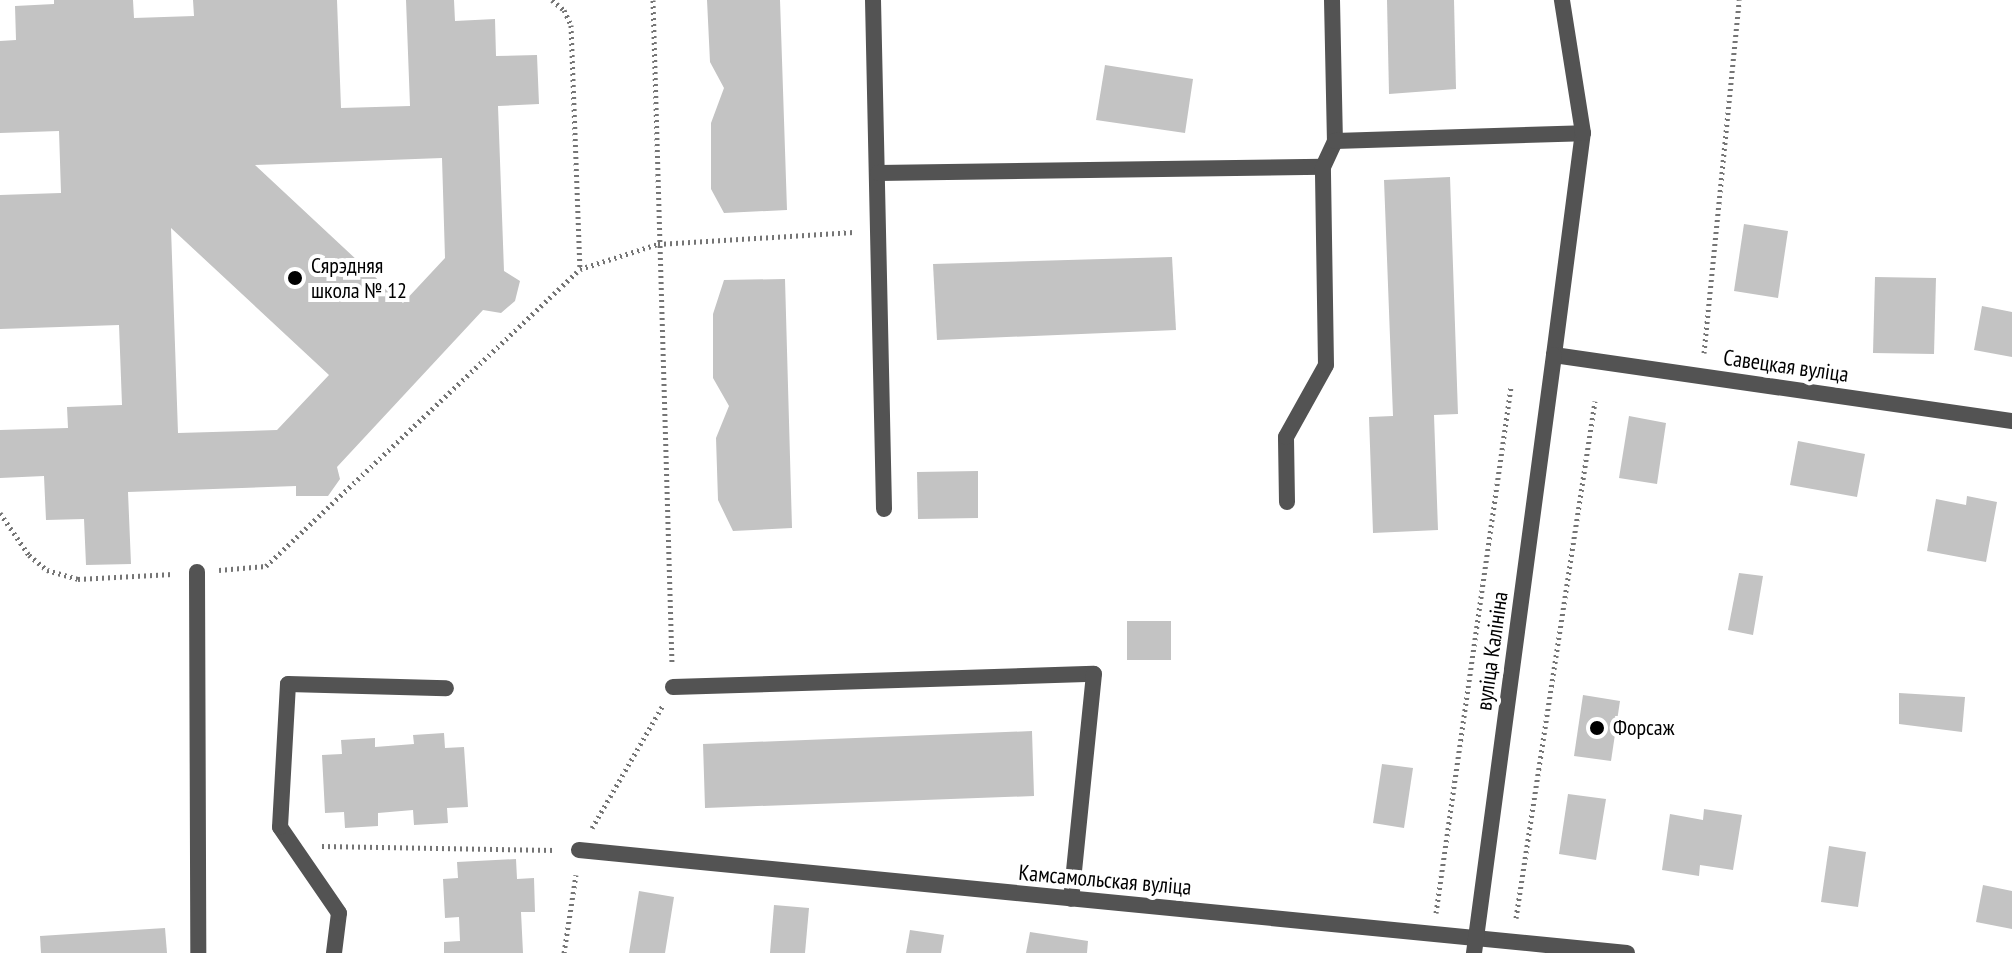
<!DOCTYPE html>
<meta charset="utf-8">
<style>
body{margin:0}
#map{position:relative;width:2012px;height:953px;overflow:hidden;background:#fff;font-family:"PT Sans Narrow",sans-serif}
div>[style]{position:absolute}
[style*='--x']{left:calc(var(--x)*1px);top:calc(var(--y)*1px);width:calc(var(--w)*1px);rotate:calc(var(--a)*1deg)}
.building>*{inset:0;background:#c3c3c3}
.path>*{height:5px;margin-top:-2.5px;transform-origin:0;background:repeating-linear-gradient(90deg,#757575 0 2px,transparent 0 6px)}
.service>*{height:16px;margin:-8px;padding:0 8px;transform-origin:8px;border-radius:8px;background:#535353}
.minor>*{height:16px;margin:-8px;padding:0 8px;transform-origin:8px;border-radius:8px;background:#535353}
.tertiary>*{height:16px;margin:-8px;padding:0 8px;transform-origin:8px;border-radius:8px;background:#535353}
.dots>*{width:22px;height:22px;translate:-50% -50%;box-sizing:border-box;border:4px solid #fff;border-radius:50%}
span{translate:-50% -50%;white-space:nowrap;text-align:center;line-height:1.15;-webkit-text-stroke:8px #fff;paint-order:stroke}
.poi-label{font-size:22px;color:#000}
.left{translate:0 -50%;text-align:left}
.street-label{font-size:22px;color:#000}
</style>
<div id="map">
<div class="building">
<div style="clip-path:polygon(evenodd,54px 0,133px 0,134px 18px,194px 16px,193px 0,337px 0,341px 108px,410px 106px,406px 0,454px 0,455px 21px,495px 19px,496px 56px,537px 55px,539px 104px,498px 106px,504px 271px,520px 281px,515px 301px,501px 313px,483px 310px,337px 467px,340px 479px,328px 496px,296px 496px,296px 486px,128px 492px,131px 564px,86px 565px,84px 519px,46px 520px,44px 476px,0 478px,0 430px,68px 428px,67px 407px,122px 405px,119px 325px,0 329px,0 195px,61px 193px,59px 131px,0 133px,0 41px,16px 40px,15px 6px,54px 4px,54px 0,442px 158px,445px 258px,403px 303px,255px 165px,442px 158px,54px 0,171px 228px,329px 375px,277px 430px,178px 433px,171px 228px)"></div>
<div style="clip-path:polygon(707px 0,780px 0,787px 210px,724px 213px,711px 189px,711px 123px,724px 88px,710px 62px)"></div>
<div style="clip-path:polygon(1387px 0,1454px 0,1456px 89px,1389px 94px)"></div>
<div style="clip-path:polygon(1105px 65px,1193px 79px,1185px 133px,1096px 120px)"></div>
<div style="clip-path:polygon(1450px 177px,1458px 414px,1434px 415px,1438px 530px,1373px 533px,1369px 417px,1393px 416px,1384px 180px)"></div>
<div style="clip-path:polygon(1744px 224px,1788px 231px,1778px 298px,1734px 291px)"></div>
<div style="clip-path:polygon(1172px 257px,1176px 330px,937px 340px,933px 264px)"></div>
<div style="clip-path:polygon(1875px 277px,1936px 278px,1934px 354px,1873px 353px)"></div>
<div style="clip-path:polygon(785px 279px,792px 528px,733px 531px,718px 500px,716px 438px,729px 406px,713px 378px,713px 314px,724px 280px)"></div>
<div style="clip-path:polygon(1982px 306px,2012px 312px,2012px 357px,1974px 350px)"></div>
<div style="clip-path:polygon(1629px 416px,1666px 423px,1657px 484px,1619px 478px)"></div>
<div style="clip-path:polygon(1798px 441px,1865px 454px,1857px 497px,1790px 485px)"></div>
<div style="clip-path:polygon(978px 471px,978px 518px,918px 519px,917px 472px)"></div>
<div style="clip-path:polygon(1967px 496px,1997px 502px,1986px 562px,1927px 551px,1936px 499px,1966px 505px)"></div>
<div style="clip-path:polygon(1739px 573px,1763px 576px,1753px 635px,1728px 630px)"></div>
<div style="clip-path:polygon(1127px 621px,1171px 621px,1171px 660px,1127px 660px)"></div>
<div style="clip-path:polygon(1899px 693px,1965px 697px,1962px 732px,1899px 724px)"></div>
<div style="clip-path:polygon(1583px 695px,1620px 701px,1611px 761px,1574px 756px)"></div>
<div style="clip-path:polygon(1032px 731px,1034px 796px,705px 808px,703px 744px)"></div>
<div style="clip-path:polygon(444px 733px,445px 748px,464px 747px,468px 807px,447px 808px,448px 823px,414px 825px,413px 810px,378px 813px,378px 826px,345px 828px,344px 812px,325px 813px,322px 755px,342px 754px,341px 740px,375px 738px,375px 747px,414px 744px,413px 735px)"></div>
<div style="clip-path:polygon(1382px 764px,1413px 768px,1404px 828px,1373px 823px)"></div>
<div style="clip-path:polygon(1568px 794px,1606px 799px,1596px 860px,1559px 854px)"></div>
<div style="clip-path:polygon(1704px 809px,1742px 815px,1733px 870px,1700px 865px,1699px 876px,1662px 870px,1670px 814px,1703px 820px)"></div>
<div style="clip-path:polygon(1829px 846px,1866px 852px,1858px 907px,1821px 902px)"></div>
<div style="clip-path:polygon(516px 859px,517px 879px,534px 878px,535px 912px,521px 912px,523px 953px,444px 953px,444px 942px,460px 941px,459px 917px,445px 918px,443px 879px,458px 878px,457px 862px)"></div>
<div style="clip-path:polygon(1983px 885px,2012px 891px,2012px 929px,1976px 922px)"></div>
<div style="clip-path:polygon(639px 891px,674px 897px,665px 953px,629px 953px)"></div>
<div style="clip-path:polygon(774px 905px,809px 908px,805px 953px,770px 953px)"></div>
<div style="clip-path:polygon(165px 928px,167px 953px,41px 953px,40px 936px)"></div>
<div style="clip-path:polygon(910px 930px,944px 935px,941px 953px,906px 953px)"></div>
<div style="clip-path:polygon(1030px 932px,1088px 941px,1087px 953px,1026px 953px)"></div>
</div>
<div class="path">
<div style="--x:552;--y:0;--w:16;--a:40"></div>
<div style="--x:564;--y:10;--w:17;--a:65"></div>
<div style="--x:571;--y:25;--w:244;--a:87.9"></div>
<div style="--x:653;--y:0;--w:662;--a:88.36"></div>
<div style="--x:1704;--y:353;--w:355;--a:-84.3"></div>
<div style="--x:0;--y:513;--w:51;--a:55.4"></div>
<div style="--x:29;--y:555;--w:23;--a:40"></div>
<div style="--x:47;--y:570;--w:32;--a:16"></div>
<div style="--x:78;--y:579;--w:95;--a:-3"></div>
<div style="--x:219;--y:570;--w:47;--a:-4.9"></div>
<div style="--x:266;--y:566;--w:432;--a:-43.4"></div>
<div style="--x:580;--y:269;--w:82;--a:-17.8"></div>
<div style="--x:658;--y:244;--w:196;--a:-3.5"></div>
<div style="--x:592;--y:828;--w:142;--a:-60"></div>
<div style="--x:322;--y:846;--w:234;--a:1"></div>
<div style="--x:1436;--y:913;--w:531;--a:-81.89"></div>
<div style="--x:1516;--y:918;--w:523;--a:-81.31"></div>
<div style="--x:564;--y:953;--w:79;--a:-81.3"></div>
</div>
<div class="service">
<div style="--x:873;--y:0;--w:509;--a:88.76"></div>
<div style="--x:1332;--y:0;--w:141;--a:88.8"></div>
<div style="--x:878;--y:173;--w:445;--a:-0.8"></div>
<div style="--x:1323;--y:167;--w:29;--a:-65"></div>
<div style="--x:1335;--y:141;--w:248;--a:-1.8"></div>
<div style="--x:1554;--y:355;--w:224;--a:-82.6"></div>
<div style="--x:1583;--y:133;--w:135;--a:-99"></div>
<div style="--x:1287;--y:502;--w:65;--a:-90.9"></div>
<div style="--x:1286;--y:437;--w:82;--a:-60.9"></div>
<div style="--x:1326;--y:365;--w:198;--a:-90.9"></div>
<div style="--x:197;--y:572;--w:381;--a:89.8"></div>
<div style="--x:673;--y:687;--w:421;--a:-1.8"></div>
<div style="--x:1094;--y:674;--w:226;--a:95.8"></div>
<div style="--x:334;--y:953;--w:40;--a:-82.9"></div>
<div style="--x:339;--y:913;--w:104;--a:-124.5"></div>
<div style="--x:280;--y:827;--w:143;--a:-86.8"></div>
<div style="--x:288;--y:684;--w:158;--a:1.5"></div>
</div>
<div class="minor">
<div style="--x:1554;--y:355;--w:463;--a:8.2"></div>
<div style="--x:579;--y:850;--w:1053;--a:5.61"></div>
</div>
<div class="tertiary">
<div style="--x:1474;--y:953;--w:603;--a:-82.38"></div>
</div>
<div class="dots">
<div style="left:295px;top:278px;background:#000"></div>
<div style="left:1597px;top:728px;background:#000"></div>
</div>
<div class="poi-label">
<span class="left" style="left:311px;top:278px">Сярэдняя<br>школа № 12</span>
<span class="left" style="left:1613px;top:728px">Форсаж</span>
</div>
<div class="street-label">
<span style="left:1786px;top:366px;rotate:8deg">Савецкая вуліца</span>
<span style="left:1492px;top:651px;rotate:-82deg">вуліца Калініна</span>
<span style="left:1105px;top:880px;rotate:5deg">Камсамольская вуліца</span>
</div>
</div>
